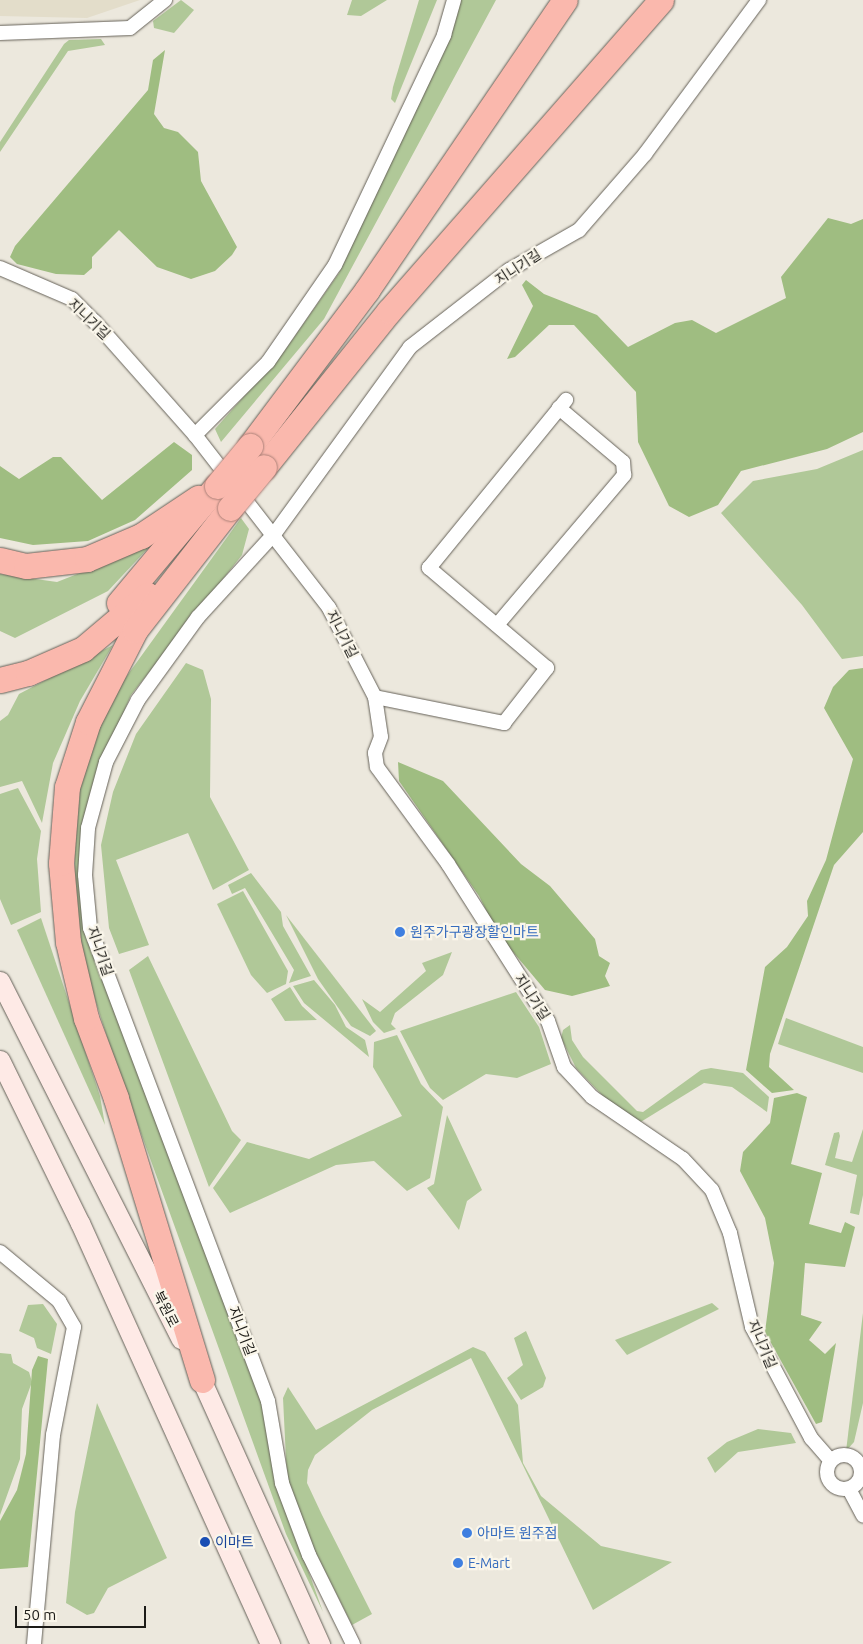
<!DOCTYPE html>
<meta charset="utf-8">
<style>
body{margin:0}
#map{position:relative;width:863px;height:1644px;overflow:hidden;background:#ece8dd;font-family:Ubuntu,"Noto Sans KR",sans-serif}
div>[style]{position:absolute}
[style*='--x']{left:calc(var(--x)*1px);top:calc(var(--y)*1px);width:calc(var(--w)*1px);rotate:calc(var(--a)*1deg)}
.built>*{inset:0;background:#e3ddca}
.green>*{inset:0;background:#b0c898}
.forest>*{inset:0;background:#9fbd81}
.roads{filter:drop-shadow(0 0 1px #656158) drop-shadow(0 0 1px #656158)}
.street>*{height:14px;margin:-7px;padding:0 7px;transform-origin:7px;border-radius:7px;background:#fff}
.street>.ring{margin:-7px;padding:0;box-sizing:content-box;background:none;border:14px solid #fff;border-radius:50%}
.secondary>*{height:19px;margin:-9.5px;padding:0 9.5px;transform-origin:9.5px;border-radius:9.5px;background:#feeae6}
.highway>*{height:25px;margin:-12.5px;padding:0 12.5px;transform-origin:12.5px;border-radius:12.5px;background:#fab8ad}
.bridges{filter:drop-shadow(0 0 1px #ac8178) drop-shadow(0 0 1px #ac8178)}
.highway-bridge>*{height:25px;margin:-12.5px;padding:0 12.5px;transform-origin:12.5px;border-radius:12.5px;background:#fab8ad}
.dots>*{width:14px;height:14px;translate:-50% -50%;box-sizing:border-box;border:2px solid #faf6ea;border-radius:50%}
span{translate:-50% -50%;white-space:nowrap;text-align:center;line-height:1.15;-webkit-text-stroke:4.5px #faf6ea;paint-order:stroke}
.street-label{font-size:14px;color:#1c1b17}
.shop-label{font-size:14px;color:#366cbe}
.left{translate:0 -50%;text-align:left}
.transit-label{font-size:14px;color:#164399}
.scale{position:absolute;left:15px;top:1606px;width:131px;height:22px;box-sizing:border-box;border:2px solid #1c1b17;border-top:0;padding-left:6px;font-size:15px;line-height:18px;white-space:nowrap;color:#1c1b17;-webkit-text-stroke:4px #faf6ea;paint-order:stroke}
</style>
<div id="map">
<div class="built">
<div style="clip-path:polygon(0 0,140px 0,87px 18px,0 16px)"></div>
</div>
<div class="green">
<div style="clip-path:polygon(181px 0,194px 10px,174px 33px,154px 28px,153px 21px)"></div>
<div style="clip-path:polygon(352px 0,387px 0,361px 16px,347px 15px)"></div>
<div style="clip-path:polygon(419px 0,437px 0,395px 103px,391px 99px,393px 87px)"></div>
<div style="clip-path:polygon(460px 0,496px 0,324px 319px,221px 442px,215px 429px,285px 350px,339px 273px,449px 35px)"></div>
<div style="clip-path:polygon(101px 39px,105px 45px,68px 51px,0 152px,0 142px,64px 44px,69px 40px)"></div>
<div style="clip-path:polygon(863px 450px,863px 656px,842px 659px,802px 605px,721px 513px,753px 481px,817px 469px)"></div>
<div style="clip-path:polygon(241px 518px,249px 529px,242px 555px,131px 695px,90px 793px,80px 878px,125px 1039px,261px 1399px,294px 1531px,323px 1612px,286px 1534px,113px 1056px,76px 939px,74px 802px,100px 713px)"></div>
<div style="clip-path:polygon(151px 545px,108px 591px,15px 638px,0 631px,0 574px,57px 582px)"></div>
<div style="clip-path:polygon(113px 645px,80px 701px,53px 763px,42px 823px,22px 781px,0 787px,0 721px,8px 715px,19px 694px)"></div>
<div style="clip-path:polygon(186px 663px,203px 670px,211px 699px,210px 797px,249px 870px,213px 890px,188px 833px,116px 860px,149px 945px,119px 954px,109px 928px,101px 845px,113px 792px,136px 734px)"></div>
<div style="clip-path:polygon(18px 788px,41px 831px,37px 859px,41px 912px,11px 925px,0 899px,0 794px)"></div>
<div style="clip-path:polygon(251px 873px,281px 912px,283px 926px,311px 976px,289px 983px,294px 970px,245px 888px,232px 894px,228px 885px)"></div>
<div style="clip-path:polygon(243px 891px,288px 971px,286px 984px,267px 993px,251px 975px,217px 904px)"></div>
<div style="clip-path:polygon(286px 915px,376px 1031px,370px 1036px,351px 1026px,318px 979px)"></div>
<div style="clip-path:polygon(41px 918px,100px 1096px,105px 1125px,17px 930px)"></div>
<div style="clip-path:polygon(452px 952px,443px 975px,395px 1013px,391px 1024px,396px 1029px,384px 1033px,373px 1022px,362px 999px,380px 1012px,426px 971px,422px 963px)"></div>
<div style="clip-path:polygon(148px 956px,232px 1131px,241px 1140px,209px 1187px,129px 970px)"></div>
<div style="clip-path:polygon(314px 980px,335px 1005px,346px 1027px,365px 1040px,369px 1057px,304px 1003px,293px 986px)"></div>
<div style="clip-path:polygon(290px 987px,302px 1006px,317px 1020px,285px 1021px,271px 999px)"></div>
<div style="clip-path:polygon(516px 992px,539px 1027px,551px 1064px,517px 1078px,486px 1074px,443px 1100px,430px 1088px,400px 1031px)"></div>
<div style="clip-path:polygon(786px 1018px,863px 1047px,863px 1073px,778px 1044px)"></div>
<div style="clip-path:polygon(570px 1025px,572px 1040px,583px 1057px,637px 1111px,643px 1112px,701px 1070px,711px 1068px,743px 1073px,769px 1097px,767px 1112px,732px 1087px,704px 1083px,639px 1123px,625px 1119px,576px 1068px,561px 1038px,563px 1030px)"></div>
<div style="clip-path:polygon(397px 1035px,421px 1084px,443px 1107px,430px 1178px,407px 1191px,374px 1161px,336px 1165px,230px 1213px,213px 1188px,247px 1142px,309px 1159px,402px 1116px,373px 1067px,374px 1042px)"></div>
<div style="clip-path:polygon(447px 1115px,482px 1190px,467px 1201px,459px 1230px,427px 1188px,434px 1184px)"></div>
<div style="clip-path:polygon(863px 1129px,863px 1195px,859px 1215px,850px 1213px,857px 1175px,825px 1165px,834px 1133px,839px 1132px,840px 1136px,835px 1158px,852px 1162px)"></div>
<div style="clip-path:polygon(712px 1303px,719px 1309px,627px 1355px,615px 1340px)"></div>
<div style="clip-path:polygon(43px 1304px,57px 1324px,51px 1354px,37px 1348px,34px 1338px,19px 1331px,28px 1305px)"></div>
<div style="clip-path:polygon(863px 1313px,863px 1403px,854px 1442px,846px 1451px)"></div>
<div style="clip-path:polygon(526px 1331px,546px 1378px,543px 1387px,521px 1400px,507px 1378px,523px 1365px,514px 1338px)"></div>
<div style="clip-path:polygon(473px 1347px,485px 1352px,518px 1405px,523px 1463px,541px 1496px,601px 1546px,672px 1562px,593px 1610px,471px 1358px,372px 1410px,315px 1455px,308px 1470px,307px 1483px,322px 1515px,372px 1614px,352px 1625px,307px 1535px,287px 1480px,283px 1398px,288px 1387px,316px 1430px)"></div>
<div style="clip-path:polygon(0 1353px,11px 1354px,13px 1363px,29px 1372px,32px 1382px,22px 1409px,20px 1459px,0 1515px)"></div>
<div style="clip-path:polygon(97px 1403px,167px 1558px,108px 1588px,94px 1613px,87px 1615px,66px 1603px,75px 1512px)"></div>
<div style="clip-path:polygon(758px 1429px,791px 1433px,796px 1443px,738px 1452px,715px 1473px,707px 1458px,727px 1442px)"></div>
</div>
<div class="forest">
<div style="clip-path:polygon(165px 50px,154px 114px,164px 128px,178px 132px,198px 152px,201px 181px,237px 247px,232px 255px,215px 271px,191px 279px,157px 267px,119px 230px,92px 257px,92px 268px,84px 275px,56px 274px,17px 264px,10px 257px,15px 246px,148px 90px,153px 60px)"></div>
<div style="clip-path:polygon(828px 218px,851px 224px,863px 219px,863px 432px,827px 449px,741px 471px,718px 505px,689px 517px,669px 506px,638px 442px,636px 392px,574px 325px,549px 325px,515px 357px,507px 359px,533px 306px,522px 285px,526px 280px,544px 294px,597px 315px,628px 347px,675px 323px,692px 320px,716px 333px,786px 298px,781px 277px)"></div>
<div style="clip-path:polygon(174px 442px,192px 455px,192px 470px,135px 520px,88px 541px,33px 545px,0 538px,0 466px,19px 479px,53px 457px,61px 457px,102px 500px)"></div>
<div style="clip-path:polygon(863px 668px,863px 832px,834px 865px,770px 1054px,769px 1067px,794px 1090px,772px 1093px,746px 1070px,765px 967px,787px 947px,808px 916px,807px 901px,826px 860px,853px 759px,824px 708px,833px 687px,849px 670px)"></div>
<div style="clip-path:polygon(398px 762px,443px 781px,521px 864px,550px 886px,595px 939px,599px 956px,610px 963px,605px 976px,610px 986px,572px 996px,545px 990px,498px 934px,479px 896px,399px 781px)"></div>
<div style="clip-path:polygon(797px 1093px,807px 1097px,791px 1164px,822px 1173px,809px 1224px,841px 1233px,845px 1222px,855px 1227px,845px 1267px,805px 1263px,801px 1315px,822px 1322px,809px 1340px,825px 1354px,836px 1343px,822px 1422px,816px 1424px,765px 1332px,774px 1263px,765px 1218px,740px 1171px,743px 1152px,770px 1123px,774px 1098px)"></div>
<div style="clip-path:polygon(38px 1356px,48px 1359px,28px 1567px,0 1569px,0 1521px,17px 1490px,26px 1454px,32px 1370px)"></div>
</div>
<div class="roads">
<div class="street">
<div style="--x:0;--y:33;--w:130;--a:-2.2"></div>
<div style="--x:130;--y:28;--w:45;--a:-38.7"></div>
<div style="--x:0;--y:268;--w:78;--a:23.3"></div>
<div style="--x:72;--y:299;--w:33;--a:45"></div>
<div style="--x:95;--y:322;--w:151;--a:48.5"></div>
<div style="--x:195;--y:435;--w:219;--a:52.2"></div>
<div style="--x:329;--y:608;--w:100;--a:62.7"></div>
<div style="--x:375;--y:697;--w:40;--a:81.5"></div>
<div style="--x:381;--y:737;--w:17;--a:111"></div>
<div style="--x:375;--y:753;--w:14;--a:82"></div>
<div style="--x:377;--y:767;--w:120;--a:53.8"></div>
<div style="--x:448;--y:864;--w:186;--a:57.5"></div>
<div style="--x:548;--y:1021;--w:49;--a:70.8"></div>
<div style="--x:564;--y:1067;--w:41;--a:47"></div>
<div style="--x:592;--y:1097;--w:110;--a:34.3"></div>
<div style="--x:683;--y:1159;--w:42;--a:46.9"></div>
<div style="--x:712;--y:1190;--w:47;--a:67.3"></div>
<div style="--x:730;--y:1233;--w:97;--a:76.8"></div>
<div style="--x:752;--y:1327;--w:126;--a:62"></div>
<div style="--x:811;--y:1438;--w:30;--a:49"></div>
<div style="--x:195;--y:435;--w:103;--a:-45"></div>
<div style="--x:268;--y:362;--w:118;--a:-55.4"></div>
<div style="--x:335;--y:265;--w:255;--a:-64.6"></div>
<div style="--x:444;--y:35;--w:36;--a:-74"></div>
<div style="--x:497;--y:625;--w:197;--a:-49.7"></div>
<div style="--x:624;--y:475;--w:13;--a:-94"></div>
<div style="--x:623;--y:462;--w:84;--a:-139.8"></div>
<div style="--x:375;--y:697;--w:132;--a:11.4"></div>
<div style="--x:504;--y:723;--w:70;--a:-52"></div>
<div style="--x:547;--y:668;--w:155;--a:-139.7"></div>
<div style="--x:429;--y:568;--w:217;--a:-50.8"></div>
<div style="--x:0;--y:1252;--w:77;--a:39.7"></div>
<div style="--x:59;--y:1301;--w:30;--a:60"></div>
<div style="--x:74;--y:1327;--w:110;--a:101"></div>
<div style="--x:53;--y:1435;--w:210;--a:95.2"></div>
<div class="ring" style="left:827px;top:1455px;width:20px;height:20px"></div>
<div style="--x:849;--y:1489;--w:30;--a:62"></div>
<div style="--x:353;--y:1644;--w:99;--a:-116.3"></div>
<div style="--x:309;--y:1555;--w:77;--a:-110.6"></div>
<div style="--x:282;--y:1483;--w:83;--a:-99.7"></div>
<div style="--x:268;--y:1401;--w:505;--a:-110.62"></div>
<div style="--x:90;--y:928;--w:53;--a:-95.4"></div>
<div style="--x:85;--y:875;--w:47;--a:-86.3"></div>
<div style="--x:88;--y:828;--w:68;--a:-74.7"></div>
<div style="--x:106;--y:762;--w:70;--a:-62.7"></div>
<div style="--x:138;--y:700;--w:102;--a:-54.1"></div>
<div style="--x:198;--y:617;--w:114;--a:-47.5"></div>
<div style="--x:275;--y:533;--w:230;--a:-54"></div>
<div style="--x:410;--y:347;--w:125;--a:-37.9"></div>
<div style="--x:509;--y:270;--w:81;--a:-29.7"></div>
<div style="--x:579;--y:230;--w:101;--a:-49"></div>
<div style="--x:645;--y:154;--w:192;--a:-53.5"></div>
</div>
<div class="secondary">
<div style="--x:0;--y:981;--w:401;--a:63.2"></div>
<div style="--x:0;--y:1060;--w:182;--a:63.9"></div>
<div style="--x:80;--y:1223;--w:462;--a:65.7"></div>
<div style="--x:196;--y:1368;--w:303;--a:65.8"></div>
</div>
<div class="highway">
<div style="--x:250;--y:446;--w:195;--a:-53.1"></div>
<div style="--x:367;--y:290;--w:351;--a:-55.7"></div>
<div style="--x:264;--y:467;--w:200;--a:-51.3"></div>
<div style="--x:389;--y:311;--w:413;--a:-48.8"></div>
<div style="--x:0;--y:560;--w:27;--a:13"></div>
<div style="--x:26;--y:566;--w:61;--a:-6.5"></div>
<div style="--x:87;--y:559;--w:59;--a:-23.1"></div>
<div style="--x:141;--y:536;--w:69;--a:-33.7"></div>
<div style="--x:119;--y:603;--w:153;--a:-50.1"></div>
<div style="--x:0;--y:680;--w:29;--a:-14"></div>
<div style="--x:28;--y:673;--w:60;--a:-23.6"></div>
<div style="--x:83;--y:649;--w:84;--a:-40.2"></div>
<div style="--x:202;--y:1380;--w:295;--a:-107"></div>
<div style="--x:116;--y:1098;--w:85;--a:-110.6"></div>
<div style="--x:86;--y:1018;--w:78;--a:-103.3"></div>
<div style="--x:68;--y:942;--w:79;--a:-95.1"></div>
<div style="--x:61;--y:863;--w:76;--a:-85.5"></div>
<div style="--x:67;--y:787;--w:68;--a:-72.1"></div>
<div style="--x:88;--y:722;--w:103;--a:-62.9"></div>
<div style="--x:135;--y:630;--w:155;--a:-52.1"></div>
</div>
</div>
<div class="bridges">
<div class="highway-bridge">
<div style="--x:217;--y:486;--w:52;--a:-50.5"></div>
<div style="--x:230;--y:508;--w:53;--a:-50.3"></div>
</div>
</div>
<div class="dots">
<div style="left:400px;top:932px;background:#3f7fe0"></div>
<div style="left:467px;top:1533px;background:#3f7fe0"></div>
<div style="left:205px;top:1542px;background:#1a4fb4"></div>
<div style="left:458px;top:1563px;background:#3f7fe0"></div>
</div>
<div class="street-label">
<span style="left:518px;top:267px;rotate:-33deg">지니기길</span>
<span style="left:89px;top:319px;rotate:44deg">지니기길</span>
<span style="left:342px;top:634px;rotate:63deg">지니기길</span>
<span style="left:100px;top:951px;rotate:71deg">지니기길</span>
<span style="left:532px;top:997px;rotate:57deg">지니기길</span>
<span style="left:166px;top:1309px;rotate:63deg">북원로</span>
<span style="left:242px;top:1331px;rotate:69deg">지니기길</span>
<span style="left:762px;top:1344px;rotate:67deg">지니기길</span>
</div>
<div class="shop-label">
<span class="left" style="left:410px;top:932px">원주가구광장할인마트</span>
<span class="left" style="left:477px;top:1533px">아마트 원주점</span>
<span class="left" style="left:468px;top:1563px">E-Mart</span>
</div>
<div class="transit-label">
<span class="left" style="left:215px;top:1542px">이마트</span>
</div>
<div class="scale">50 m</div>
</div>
